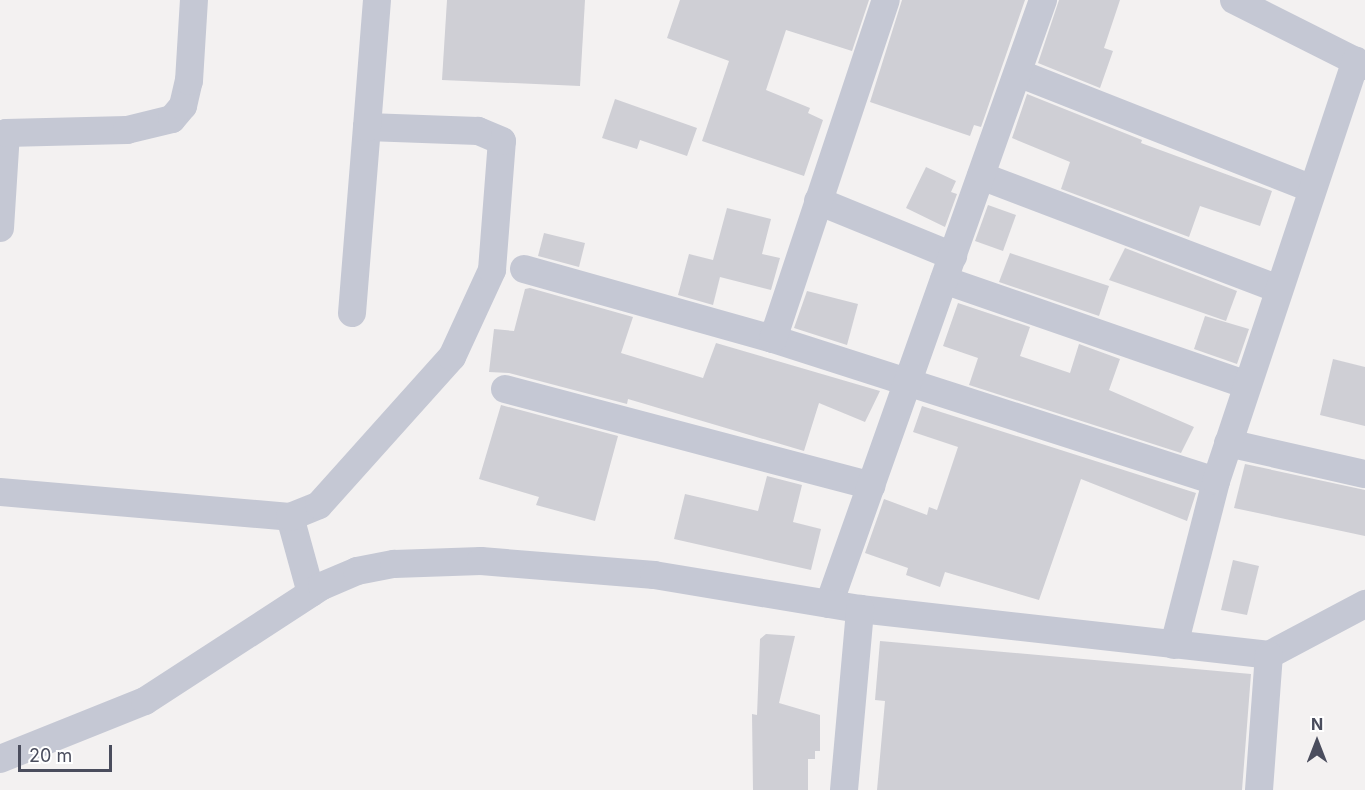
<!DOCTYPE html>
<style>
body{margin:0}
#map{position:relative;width:1365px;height:790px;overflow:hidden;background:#f3f1f1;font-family:Inter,sans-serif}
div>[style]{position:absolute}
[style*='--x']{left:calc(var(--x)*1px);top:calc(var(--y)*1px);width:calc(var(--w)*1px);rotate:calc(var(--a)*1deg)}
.building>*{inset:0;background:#cfcfd5}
.street>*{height:28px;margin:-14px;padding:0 14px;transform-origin:14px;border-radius:14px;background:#c5c8d4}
span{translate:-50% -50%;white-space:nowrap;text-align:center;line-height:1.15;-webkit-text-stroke:4.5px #fff;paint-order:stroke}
.north{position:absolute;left:1287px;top:712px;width:60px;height:60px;-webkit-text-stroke:4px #fff;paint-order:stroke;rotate:0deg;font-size:16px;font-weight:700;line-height:24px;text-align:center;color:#4a4d5d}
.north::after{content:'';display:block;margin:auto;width:21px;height:27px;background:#4a4d5d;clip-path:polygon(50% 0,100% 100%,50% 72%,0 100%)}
.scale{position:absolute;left:18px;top:745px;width:94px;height:27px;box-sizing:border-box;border:3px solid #4a4d5d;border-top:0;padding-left:8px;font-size:18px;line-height:21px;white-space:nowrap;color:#4a4d5d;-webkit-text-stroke:4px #fff;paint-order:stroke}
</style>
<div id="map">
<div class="building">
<div style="clip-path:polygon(447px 0,585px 0,580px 86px,442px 80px)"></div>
<div style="clip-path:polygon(680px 0,869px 0,852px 51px,786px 30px,766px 90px,810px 108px,808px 113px,823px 120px,804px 176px,702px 141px,729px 61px,667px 38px)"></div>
<div style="clip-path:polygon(902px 0,1025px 0,981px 127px,974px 125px,970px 136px,870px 102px)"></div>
<div style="clip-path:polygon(1059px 0,1120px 0,1104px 48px,1113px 51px,1100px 88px,1038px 63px)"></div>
<div style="clip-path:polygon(1027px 94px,1142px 140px,1141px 143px,1272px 191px,1260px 226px,1200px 206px,1189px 237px,1061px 189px,1070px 162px,1012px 138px)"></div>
<div style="clip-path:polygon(615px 99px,697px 128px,687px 156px,640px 140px,637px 149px,602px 138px)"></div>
<div style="clip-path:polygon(926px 167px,956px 181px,951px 192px,957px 194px,945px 227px,906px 208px)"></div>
<div style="clip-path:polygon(988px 205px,1016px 215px,1003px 251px,975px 241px)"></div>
<div style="clip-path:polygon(727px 208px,771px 219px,762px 254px,780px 258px,771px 290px,720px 277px,713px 305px,678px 295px,689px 254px,713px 260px)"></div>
<div style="clip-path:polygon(544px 233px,585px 243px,579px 267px,538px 256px)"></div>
<div style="clip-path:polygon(1125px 248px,1237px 291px,1226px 321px,1109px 280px)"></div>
<div style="clip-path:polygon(1010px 253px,1109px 286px,1099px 316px,999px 282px)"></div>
<div style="clip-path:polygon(530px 288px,633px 317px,621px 353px,703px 378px,716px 343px,880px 391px,865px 422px,819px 403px,804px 451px,628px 399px,627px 404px,509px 373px,489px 372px,494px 329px,514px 331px,525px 289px)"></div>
<div style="clip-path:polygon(807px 291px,858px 304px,847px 345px,794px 328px)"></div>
<div style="clip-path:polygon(958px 303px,1030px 327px,1020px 356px,1070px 373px,1079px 344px,1120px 359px,1109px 390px,1194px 427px,1181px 453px,969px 385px,978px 358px,943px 346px)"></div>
<div style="clip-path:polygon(1205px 316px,1249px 329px,1237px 364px,1194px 349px)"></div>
<div style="clip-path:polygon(1333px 359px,1365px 367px,1365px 426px,1320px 415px)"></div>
<div style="clip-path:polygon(501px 405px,618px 436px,595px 521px,536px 505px,539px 497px,479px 479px)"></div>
<div style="clip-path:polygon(922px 406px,1196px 493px,1187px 521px,1081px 479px,1039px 600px,945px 572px,940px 587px,906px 575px,908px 568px,865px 553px,884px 499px,927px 515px,929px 507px,937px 510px,958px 447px,913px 432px)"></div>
<div style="clip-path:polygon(1245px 464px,1365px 490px,1365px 536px,1234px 508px)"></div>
<div style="clip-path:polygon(767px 476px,802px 485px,793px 522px,821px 529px,811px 570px,674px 539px,685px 494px,758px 511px)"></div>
<div style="clip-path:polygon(1233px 560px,1259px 566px,1247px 615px,1221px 610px)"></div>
<div style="clip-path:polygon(766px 634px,795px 636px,779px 703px,820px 715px,820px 751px,815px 751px,815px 759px,808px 759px,808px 790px,753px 790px,752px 714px,757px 715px,760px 639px)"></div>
<div style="clip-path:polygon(880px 641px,1251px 674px,1242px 790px,877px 790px,885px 701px,875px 700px)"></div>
</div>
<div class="street">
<div style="--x:1234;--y:0;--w:147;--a:26.7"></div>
<div style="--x:1018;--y:73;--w:316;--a:21.5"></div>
<div style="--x:981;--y:176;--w:319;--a:20.8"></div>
<div style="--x:818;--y:201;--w:146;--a:22.2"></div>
<div style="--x:0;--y:228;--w:95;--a:-86.4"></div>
<div style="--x:6;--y:133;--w:121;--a:-1.4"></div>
<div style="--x:127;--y:130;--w:46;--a:-13.7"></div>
<div style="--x:172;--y:119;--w:17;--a:-50"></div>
<div style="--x:183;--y:106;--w:26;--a:-77"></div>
<div style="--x:189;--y:81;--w:81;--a:-86.5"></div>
<div style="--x:524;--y:269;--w:259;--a:15.7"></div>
<div style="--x:773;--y:339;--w:465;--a:17.8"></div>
<div style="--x:944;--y:280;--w:321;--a:19.1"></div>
<div style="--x:352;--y:313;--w:187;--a:-85.4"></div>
<div style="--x:773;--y:339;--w:357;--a:-71.6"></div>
<div style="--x:505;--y:389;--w:379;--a:14.8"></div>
<div style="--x:1228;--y:443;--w:140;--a:12.8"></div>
<div style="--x:0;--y:492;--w:291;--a:4.9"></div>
<div style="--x:311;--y:593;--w:79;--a:-105.4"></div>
<div style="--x:290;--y:517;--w:31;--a:-22"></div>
<div style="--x:319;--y:505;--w:199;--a:-48.1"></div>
<div style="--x:452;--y:357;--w:96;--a:-65.3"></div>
<div style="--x:492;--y:270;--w:129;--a:-85.6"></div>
<div style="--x:502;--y:141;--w:26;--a:-157"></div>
<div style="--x:478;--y:131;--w:111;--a:-177.9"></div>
<div style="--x:367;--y:127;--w:127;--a:-85.5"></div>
<div style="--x:829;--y:604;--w:641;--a:-70.49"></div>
<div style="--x:1174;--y:645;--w:169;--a:-75.6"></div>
<div style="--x:1216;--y:481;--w:443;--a:-71.6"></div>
<div style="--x:0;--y:759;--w:156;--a:-21.8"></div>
<div style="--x:145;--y:701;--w:211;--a:-33"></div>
<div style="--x:322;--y:586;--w:38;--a:-23"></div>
<div style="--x:357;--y:571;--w:38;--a:-11"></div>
<div style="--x:394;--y:564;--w:87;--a:-2"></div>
<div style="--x:481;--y:561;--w:174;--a:4.6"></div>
<div style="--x:654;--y:575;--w:209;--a:9.4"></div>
<div style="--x:860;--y:609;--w:412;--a:6.4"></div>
<div style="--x:1269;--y:655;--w:109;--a:-28"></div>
<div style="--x:844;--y:790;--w:182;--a:-84.9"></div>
<div style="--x:1259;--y:790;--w:135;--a:-85.8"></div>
</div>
<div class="north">N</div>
<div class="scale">20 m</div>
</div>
